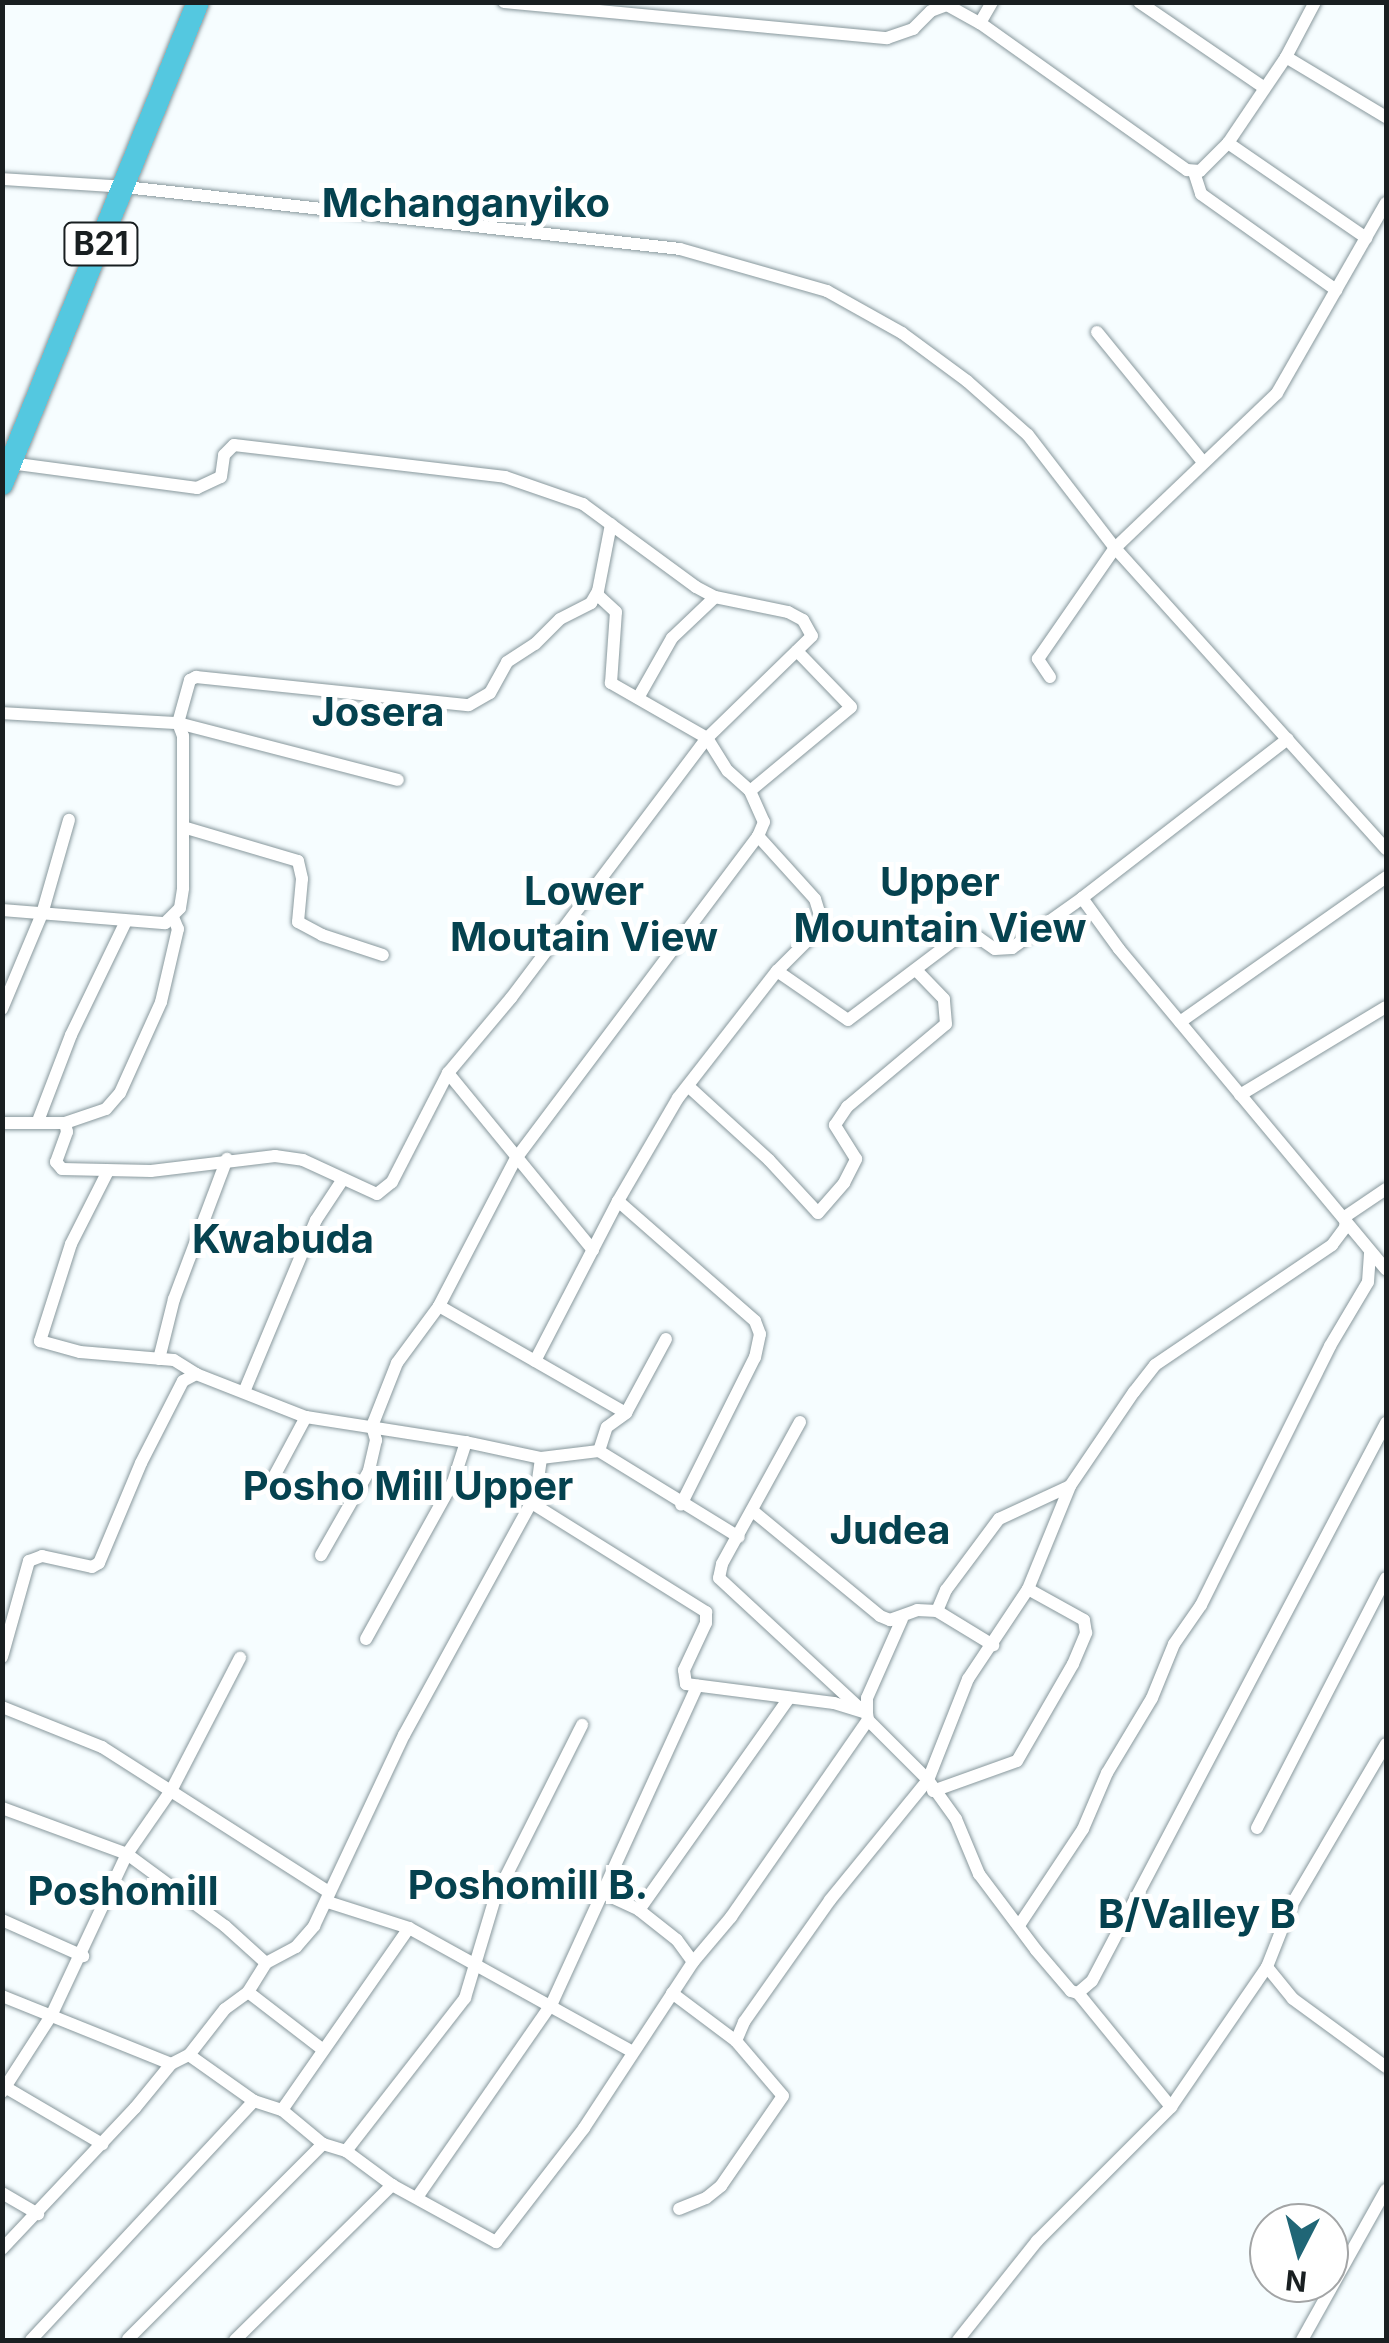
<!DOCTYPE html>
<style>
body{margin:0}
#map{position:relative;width:1389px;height:2343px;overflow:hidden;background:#f6fdff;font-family:Inter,sans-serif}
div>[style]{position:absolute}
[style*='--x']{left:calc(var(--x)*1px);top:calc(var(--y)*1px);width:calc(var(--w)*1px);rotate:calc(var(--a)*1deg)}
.roads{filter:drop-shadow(0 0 2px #88989d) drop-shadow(0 0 2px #88989d)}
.minor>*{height:12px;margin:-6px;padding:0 6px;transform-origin:6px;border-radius:6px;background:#fff}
.trunk>*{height:22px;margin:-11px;padding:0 11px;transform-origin:11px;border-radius:11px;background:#54c8e0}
span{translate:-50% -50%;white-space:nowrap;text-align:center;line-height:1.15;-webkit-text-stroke:10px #fff;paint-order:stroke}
.shield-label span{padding:2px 8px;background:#fff;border:2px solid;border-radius:8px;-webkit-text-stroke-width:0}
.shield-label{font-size:32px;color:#191f21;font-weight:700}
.quarter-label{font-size:40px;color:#05424f;font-weight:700}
.frame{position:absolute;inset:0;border:5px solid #191f21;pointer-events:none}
.north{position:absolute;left:1249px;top:2203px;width:100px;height:100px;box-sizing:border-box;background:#fff;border:2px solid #a3a5a6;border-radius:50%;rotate:186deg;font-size:28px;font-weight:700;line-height:40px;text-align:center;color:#191f21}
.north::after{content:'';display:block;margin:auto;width:35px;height:45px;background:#206676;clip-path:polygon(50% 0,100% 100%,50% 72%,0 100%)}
</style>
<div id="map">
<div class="roads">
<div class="minor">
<div style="--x:504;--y:2;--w:385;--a:5.4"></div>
<div style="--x:887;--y:38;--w:28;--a:-19"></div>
<div style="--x:913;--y:29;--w:25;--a:-45"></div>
<div style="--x:931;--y:11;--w:17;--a:-21"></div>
<div style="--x:947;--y:5;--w:38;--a:29"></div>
<div style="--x:980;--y:23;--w:254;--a:35.4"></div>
<div style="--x:1187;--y:170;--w:13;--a:4"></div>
<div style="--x:1200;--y:171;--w:40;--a:-45"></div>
<div style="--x:1228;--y:143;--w:168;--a:34.5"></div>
<div style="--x:1139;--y:2;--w:150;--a:34.4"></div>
<div style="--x:980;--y:23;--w:24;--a:-60"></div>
<div style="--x:1286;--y:57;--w:117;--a:31"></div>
<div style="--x:1228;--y:143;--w:104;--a:-56"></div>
<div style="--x:1286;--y:57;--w:62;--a:-62.2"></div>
<div style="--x:1194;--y:172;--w:23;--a:72"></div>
<div style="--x:1201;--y:194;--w:166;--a:35.4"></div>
<div style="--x:2;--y:179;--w:123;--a:3.7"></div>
<div style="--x:125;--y:187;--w:558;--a:6.37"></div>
<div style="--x:680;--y:249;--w:153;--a:15.9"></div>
<div style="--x:827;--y:291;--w:86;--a:29.2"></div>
<div style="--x:902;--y:333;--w:81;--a:36.4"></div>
<div style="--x:967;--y:381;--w:81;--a:41.5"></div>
<div style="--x:1028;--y:435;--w:143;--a:52.4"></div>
<div style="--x:1115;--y:548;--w:405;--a:48"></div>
<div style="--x:1097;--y:332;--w:168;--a:50.8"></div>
<div style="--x:10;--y:463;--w:189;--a:7.6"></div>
<div style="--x:197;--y:488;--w:26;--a:-25"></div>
<div style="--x:221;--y:477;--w:22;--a:-82"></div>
<div style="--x:224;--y:455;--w:14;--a:-45"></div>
<div style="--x:234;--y:445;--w:273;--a:6.7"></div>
<div style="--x:505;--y:477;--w:83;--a:19.1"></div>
<div style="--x:583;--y:504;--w:140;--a:36.3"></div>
<div style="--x:696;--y:587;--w:21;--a:28"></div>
<div style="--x:715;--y:597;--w:75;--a:11.6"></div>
<div style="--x:788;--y:612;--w:17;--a:28"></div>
<div style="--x:803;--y:620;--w:18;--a:61"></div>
<div style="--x:812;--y:636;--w:146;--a:135.8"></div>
<div style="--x:707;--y:738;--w:39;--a:58"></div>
<div style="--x:728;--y:771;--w:30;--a:42"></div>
<div style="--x:750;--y:791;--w:34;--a:66"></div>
<div style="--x:764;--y:822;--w:15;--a:113"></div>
<div style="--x:758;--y:836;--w:403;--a:126.9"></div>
<div style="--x:516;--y:1158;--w:167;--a:117.5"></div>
<div style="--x:439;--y:1306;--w:71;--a:126.4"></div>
<div style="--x:397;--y:1363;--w:68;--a:111.6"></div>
<div style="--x:372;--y:1426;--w:15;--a:74"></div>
<div style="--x:376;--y:1440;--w:32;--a:103"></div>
<div style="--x:369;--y:1471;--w:97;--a:119.7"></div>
<div style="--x:1050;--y:677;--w:22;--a:-124"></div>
<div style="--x:1038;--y:659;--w:135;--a:-55.3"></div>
<div style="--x:1115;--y:548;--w:224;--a:-43.7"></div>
<div style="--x:1277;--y:393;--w:219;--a:-60.2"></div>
<div style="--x:638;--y:698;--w:69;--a:-60.5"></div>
<div style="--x:672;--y:638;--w:59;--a:-43.6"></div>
<div style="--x:2;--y:713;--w:176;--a:3.3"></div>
<div style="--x:178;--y:723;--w:227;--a:14.5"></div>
<div style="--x:750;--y:791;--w:131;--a:-39.7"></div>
<div style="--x:851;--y:707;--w:78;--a:-134"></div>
<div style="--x:183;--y:827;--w:120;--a:16.5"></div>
<div style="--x:298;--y:861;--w:18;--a:77"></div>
<div style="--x:302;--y:879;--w:43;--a:95.3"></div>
<div style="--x:298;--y:922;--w:27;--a:28"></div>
<div style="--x:322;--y:935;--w:64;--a:18.2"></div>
<div style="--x:1082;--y:898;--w:260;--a:-37.7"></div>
<div style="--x:2;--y:910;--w:164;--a:4.6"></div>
<div style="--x:165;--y:923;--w:21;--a:-45"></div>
<div style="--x:180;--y:908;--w:20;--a:-81"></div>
<div style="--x:183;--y:888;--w:152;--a:-90"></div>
<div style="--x:183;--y:736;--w:14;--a:-111"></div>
<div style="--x:178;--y:723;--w:45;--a:-74.4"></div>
<div style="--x:190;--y:680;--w:7;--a:-27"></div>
<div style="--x:196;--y:677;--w:274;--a:5.9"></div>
<div style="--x:469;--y:705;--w:24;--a:-30"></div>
<div style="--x:490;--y:693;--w:35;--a:-61"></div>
<div style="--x:507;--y:662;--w:33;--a:-33"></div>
<div style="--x:535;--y:644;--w:35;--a:-45"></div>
<div style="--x:560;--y:619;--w:35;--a:-27"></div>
<div style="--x:591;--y:603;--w:14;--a:-60"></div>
<div style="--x:598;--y:591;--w:68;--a:-79"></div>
<div style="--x:777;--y:971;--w:86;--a:34.6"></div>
<div style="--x:848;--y:1020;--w:141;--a:-37"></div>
<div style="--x:961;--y:935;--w:18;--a:9"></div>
<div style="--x:979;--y:938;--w:19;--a:35"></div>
<div style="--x:995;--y:949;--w:17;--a:-3"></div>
<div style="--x:1012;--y:948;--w:86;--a:-35.5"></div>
<div style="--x:1082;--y:898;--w:63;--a:54"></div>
<div style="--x:1119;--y:949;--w:417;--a:50.2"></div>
<div style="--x:2;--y:1009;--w:103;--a:-67.2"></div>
<div style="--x:42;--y:914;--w:98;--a:-74"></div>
<div style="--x:1180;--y:1022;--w:252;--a:-35.1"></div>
<div style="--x:448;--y:1073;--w:229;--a:50.7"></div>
<div style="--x:688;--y:1086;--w:110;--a:42.4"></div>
<div style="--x:769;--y:1160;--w:72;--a:47.2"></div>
<div style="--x:818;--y:1213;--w:40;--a:-49"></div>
<div style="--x:844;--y:1183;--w:27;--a:-63"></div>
<div style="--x:856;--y:1159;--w:40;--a:-122"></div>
<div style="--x:835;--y:1125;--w:22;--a:-56"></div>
<div style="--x:847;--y:1107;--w:129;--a:-40"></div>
<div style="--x:946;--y:1024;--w:25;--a:-95"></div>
<div style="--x:944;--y:999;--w:40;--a:-134"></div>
<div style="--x:1240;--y:1095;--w:170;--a:-31.1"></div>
<div style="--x:38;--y:1121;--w:92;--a:-69"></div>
<div style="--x:71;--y:1035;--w:127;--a:-64.2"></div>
<div style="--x:2;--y:1123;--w:63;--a:0"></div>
<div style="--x:65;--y:1123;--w:9;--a:77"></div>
<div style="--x:67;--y:1132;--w:32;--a:110"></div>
<div style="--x:56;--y:1162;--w:9;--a:49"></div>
<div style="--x:62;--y:1169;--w:89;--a:1.3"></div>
<div style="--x:151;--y:1171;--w:125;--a:-6.9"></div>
<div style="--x:275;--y:1156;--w:28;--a:8"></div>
<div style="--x:303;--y:1160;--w:81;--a:24.7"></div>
<div style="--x:377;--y:1194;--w:19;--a:-39"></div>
<div style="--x:392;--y:1182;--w:123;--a:-62.8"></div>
<div style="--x:448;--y:1073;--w:98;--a:-50"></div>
<div style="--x:511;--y:998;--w:326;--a:-53"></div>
<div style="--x:707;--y:738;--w:111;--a:-150.2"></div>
<div style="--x:611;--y:683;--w:71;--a:-86"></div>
<div style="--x:616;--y:612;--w:26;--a:-137"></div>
<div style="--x:65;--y:1123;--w:43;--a:-18.9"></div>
<div style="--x:106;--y:1109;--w:21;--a:-49"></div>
<div style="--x:120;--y:1093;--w:100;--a:-65.7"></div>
<div style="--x:161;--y:1002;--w:75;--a:-76.9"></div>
<div style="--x:178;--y:929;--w:13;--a:-113"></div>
<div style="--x:108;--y:1171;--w:82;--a:116.9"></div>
<div style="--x:71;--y:1244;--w:102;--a:107.7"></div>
<div style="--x:40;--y:1341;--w:41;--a:15.4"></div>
<div style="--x:80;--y:1352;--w:94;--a:4.9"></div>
<div style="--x:174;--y:1360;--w:26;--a:32"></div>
<div style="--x:618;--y:1201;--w:182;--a:41.2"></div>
<div style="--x:755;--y:1321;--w:14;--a:69"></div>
<div style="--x:760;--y:1334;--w:24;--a:102"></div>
<div style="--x:755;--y:1357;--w:165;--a:116.6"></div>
<div style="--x:439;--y:1306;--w:215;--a:29.8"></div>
<div style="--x:159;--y:1359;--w:62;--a:-76"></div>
<div style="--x:174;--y:1299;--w:150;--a:-69.3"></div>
<div style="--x:535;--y:1361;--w:180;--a:-62.6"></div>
<div style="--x:618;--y:1201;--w:119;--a:-59.8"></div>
<div style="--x:678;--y:1098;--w:161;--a:-52.1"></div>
<div style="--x:777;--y:971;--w:65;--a:-45"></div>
<div style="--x:823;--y:925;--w:27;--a:-107"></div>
<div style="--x:815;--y:899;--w:85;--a:-132.1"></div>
<div style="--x:244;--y:1392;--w:186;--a:-67.3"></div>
<div style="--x:316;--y:1220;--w:49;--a:-56.6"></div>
<div style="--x:800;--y:1422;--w:162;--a:118.8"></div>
<div style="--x:722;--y:1564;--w:14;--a:102"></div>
<div style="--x:719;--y:1578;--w:188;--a:42.8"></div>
<div style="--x:599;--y:1451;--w:25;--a:-72"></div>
<div style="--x:607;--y:1427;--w:24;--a:-36"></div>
<div style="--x:626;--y:1413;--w:84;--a:-61.6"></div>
<div style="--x:270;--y:1484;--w:76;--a:-61.8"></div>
<div style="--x:530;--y:1502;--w:208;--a:32"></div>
<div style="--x:706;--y:1612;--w:11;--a:90"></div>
<div style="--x:706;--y:1623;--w:52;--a:115.1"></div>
<div style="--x:684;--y:1670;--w:14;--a:82"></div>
<div style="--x:686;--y:1684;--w:149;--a:7.3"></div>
<div style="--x:834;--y:1703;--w:34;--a:17"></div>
<div style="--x:867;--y:1713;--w:7;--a:82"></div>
<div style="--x:868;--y:1720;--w:85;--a:45"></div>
<div style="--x:928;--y:1780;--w:48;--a:54.3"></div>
<div style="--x:956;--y:1819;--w:60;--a:67.3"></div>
<div style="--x:979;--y:1874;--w:95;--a:53.1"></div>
<div style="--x:1036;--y:1950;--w:54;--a:49.5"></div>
<div style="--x:1071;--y:1991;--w:7;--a:16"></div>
<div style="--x:1078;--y:1993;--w:18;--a:-41"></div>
<div style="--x:1092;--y:1981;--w:631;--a:-62.22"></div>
<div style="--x:754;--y:1512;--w:163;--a:39.5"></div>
<div style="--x:880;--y:1616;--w:11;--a:22"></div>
<div style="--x:890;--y:1620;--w:29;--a:-20"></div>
<div style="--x:917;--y:1610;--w:20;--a:3"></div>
<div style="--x:937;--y:1611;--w:66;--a:31.3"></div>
<div style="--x:937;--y:1611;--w:23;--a:-67"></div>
<div style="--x:946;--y:1590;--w:89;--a:-53.3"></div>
<div style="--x:999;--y:1519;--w:78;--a:-24.9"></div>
<div style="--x:366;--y:1639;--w:179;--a:-61"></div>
<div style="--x:453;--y:1482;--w:42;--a:-72"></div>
<div style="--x:2;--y:1657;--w:100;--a:-74.3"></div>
<div style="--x:29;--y:1561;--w:14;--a:-21"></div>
<div style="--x:42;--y:1556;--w:51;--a:12.4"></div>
<div style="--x:92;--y:1567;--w:8;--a:-30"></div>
<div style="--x:99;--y:1563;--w:108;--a:-67.2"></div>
<div style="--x:141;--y:1463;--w:92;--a:-62.9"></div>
<div style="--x:183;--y:1381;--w:15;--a:-28"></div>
<div style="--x:196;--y:1374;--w:118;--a:21.4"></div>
<div style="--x:306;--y:1417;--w:162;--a:8.9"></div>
<div style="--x:466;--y:1442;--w:77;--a:12"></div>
<div style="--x:541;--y:1458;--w:58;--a:-6.9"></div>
<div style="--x:599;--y:1451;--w:164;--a:31.6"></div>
<div style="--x:2;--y:1707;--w:108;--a:21.8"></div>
<div style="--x:102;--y:1747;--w:269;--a:32.6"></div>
<div style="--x:867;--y:1713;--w:15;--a:-90"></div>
<div style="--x:867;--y:1698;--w:86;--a:-66.1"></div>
<div style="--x:1386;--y:1744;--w:188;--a:120.4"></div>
<div style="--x:1291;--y:1906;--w:66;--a:111.5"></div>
<div style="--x:1267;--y:1967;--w:41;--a:50.9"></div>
<div style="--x:1293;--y:1999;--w:115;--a:36.2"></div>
<div style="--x:933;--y:1791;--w:89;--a:-19.7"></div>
<div style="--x:1017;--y:1761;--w:112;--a:-60"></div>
<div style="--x:1073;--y:1664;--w:34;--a:-67"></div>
<div style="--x:1086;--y:1633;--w:13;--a:-99"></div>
<div style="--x:1084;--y:1620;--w:64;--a:-151"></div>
<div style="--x:2;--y:1808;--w:133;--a:20.2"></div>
<div style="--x:127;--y:1854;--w:122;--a:36.3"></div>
<div style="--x:225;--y:1926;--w:55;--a:42.1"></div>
<div style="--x:1257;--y:1828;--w:281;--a:-62.7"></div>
<div style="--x:603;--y:1893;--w:40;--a:25"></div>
<div style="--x:639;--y:1910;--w:48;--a:38.3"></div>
<div style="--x:677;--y:1940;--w:27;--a:54"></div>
<div style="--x:328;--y:1902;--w:85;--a:17.8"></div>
<div style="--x:409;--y:1928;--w:256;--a:29"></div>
<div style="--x:639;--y:1910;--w:260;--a:-54.7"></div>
<div style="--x:2;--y:1920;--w:89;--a:24"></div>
<div style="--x:1020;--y:1924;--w:114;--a:-56.4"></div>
<div style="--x:1083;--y:1829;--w:61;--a:-66.8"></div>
<div style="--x:1107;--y:1773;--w:87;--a:-59"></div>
<div style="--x:1152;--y:1698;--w:58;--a:-67.8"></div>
<div style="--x:1174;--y:1644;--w:47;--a:-55.3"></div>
<div style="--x:1201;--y:1605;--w:289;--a:-63.5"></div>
<div style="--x:1330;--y:1346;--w:74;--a:-59.3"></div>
<div style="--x:1368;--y:1282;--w:29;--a:-86"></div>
<div style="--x:248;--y:1992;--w:93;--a:37.6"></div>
<div style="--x:672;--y:1993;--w:80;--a:36.9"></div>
<div style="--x:736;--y:2041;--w:72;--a:49.5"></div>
<div style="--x:783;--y:2096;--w:109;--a:124.6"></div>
<div style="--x:721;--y:2186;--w:19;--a:141"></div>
<div style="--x:706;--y:2198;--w:29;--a:158"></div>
<div style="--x:1078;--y:1993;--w:147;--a:50.8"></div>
<div style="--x:2;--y:1996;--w:182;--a:21.9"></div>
<div style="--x:736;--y:2041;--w:21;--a:-67"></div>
<div style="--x:744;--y:2022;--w:149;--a:-54.8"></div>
<div style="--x:830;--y:1900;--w:155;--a:-50.8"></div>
<div style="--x:928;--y:1780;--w:109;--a:-68.4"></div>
<div style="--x:968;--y:1679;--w:108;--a:-56.3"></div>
<div style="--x:1028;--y:1589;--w:111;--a:-67.8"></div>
<div style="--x:1070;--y:1486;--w:114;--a:-55.8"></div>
<div style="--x:1134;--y:1392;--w:34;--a:-52"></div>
<div style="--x:1155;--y:1365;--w:214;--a:-34.1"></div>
<div style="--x:1332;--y:1245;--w:21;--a:-53"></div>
<div style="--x:1345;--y:1228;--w:12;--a:-85"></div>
<div style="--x:1346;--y:1216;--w:48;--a:-34"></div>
<div style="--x:189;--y:2055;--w:80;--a:35.3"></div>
<div style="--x:254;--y:2101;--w:29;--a:18"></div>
<div style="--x:282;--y:2110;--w:53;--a:39.7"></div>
<div style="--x:323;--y:2144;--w:24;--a:17"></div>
<div style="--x:346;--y:2151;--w:57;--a:36.5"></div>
<div style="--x:392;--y:2185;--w:119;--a:28.7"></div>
<div style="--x:496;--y:2242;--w:144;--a:-52.3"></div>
<div style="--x:584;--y:2128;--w:199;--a:-56.7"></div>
<div style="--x:693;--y:1962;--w:59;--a:-49.8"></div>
<div style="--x:731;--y:1917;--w:240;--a:-55.2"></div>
<div style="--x:5;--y:2087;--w:113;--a:30.4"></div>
<div style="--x:2;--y:2092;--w:90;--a:-57.2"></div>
<div style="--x:51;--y:2016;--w:179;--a:-64.9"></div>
<div style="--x:127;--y:1854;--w:79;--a:-55.3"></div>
<div style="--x:172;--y:1789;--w:148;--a:-62.6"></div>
<div style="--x:282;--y:2110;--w:222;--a:-55.1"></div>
<div style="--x:346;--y:2151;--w:194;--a:-52.1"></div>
<div style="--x:465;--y:1998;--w:104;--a:-73.3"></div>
<div style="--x:495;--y:1898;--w:194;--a:-63.3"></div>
<div style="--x:2;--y:2193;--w:42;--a:30.3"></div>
<div style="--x:418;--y:2196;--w:235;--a:-55.2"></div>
<div style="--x:552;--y:2003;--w:349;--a:-65.4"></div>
<div style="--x:2;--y:2249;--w:194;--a:-46.7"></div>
<div style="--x:135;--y:2108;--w:57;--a:-50.7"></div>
<div style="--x:171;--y:2064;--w:20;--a:-27"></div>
<div style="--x:189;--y:2055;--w:58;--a:-52"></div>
<div style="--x:225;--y:2009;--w:29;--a:-36"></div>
<div style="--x:248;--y:1992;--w:34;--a:-58"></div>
<div style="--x:266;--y:1963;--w:34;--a:-28"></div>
<div style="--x:296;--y:1947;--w:28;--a:-49"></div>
<div style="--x:314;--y:1926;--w:211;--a:-64.8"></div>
<div style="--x:404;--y:1735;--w:275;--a:-61.3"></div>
<div style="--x:536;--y:1494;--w:36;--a:-82"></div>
<div style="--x:128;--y:2339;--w:276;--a:-45"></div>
<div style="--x:31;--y:2340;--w:327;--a:-47"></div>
<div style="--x:235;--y:2340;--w:221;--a:-44.6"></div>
<div style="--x:958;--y:2340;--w:127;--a:-51.4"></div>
<div style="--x:1037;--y:2241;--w:190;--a:-45"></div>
<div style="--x:1171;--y:2107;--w:170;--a:-55.6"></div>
<div style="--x:1302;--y:2340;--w:172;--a:-60.8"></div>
</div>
<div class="trunk">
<div style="--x:2;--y:484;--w:520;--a:-67.87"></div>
</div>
</div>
<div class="shield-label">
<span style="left:101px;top:244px">B21</span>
</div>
<div class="quarter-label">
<span style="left:466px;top:203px">Mchanganyiko</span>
<span style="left:378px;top:712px">Josera</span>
<span style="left:940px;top:905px">Upper<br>Mountain View</span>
<span style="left:584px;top:914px">Lower<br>Moutain View</span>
<span style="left:283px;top:1239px">Kwabuda</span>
<span style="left:408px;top:1486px">Posho Mill Upper</span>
<span style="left:890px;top:1530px">Judea</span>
<span style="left:528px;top:1885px">Poshomill B.</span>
<span style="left:123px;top:1891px">Poshomill</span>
<span style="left:1197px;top:1914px">B/Valley B</span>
</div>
<div class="frame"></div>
<div class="north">N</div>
</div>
